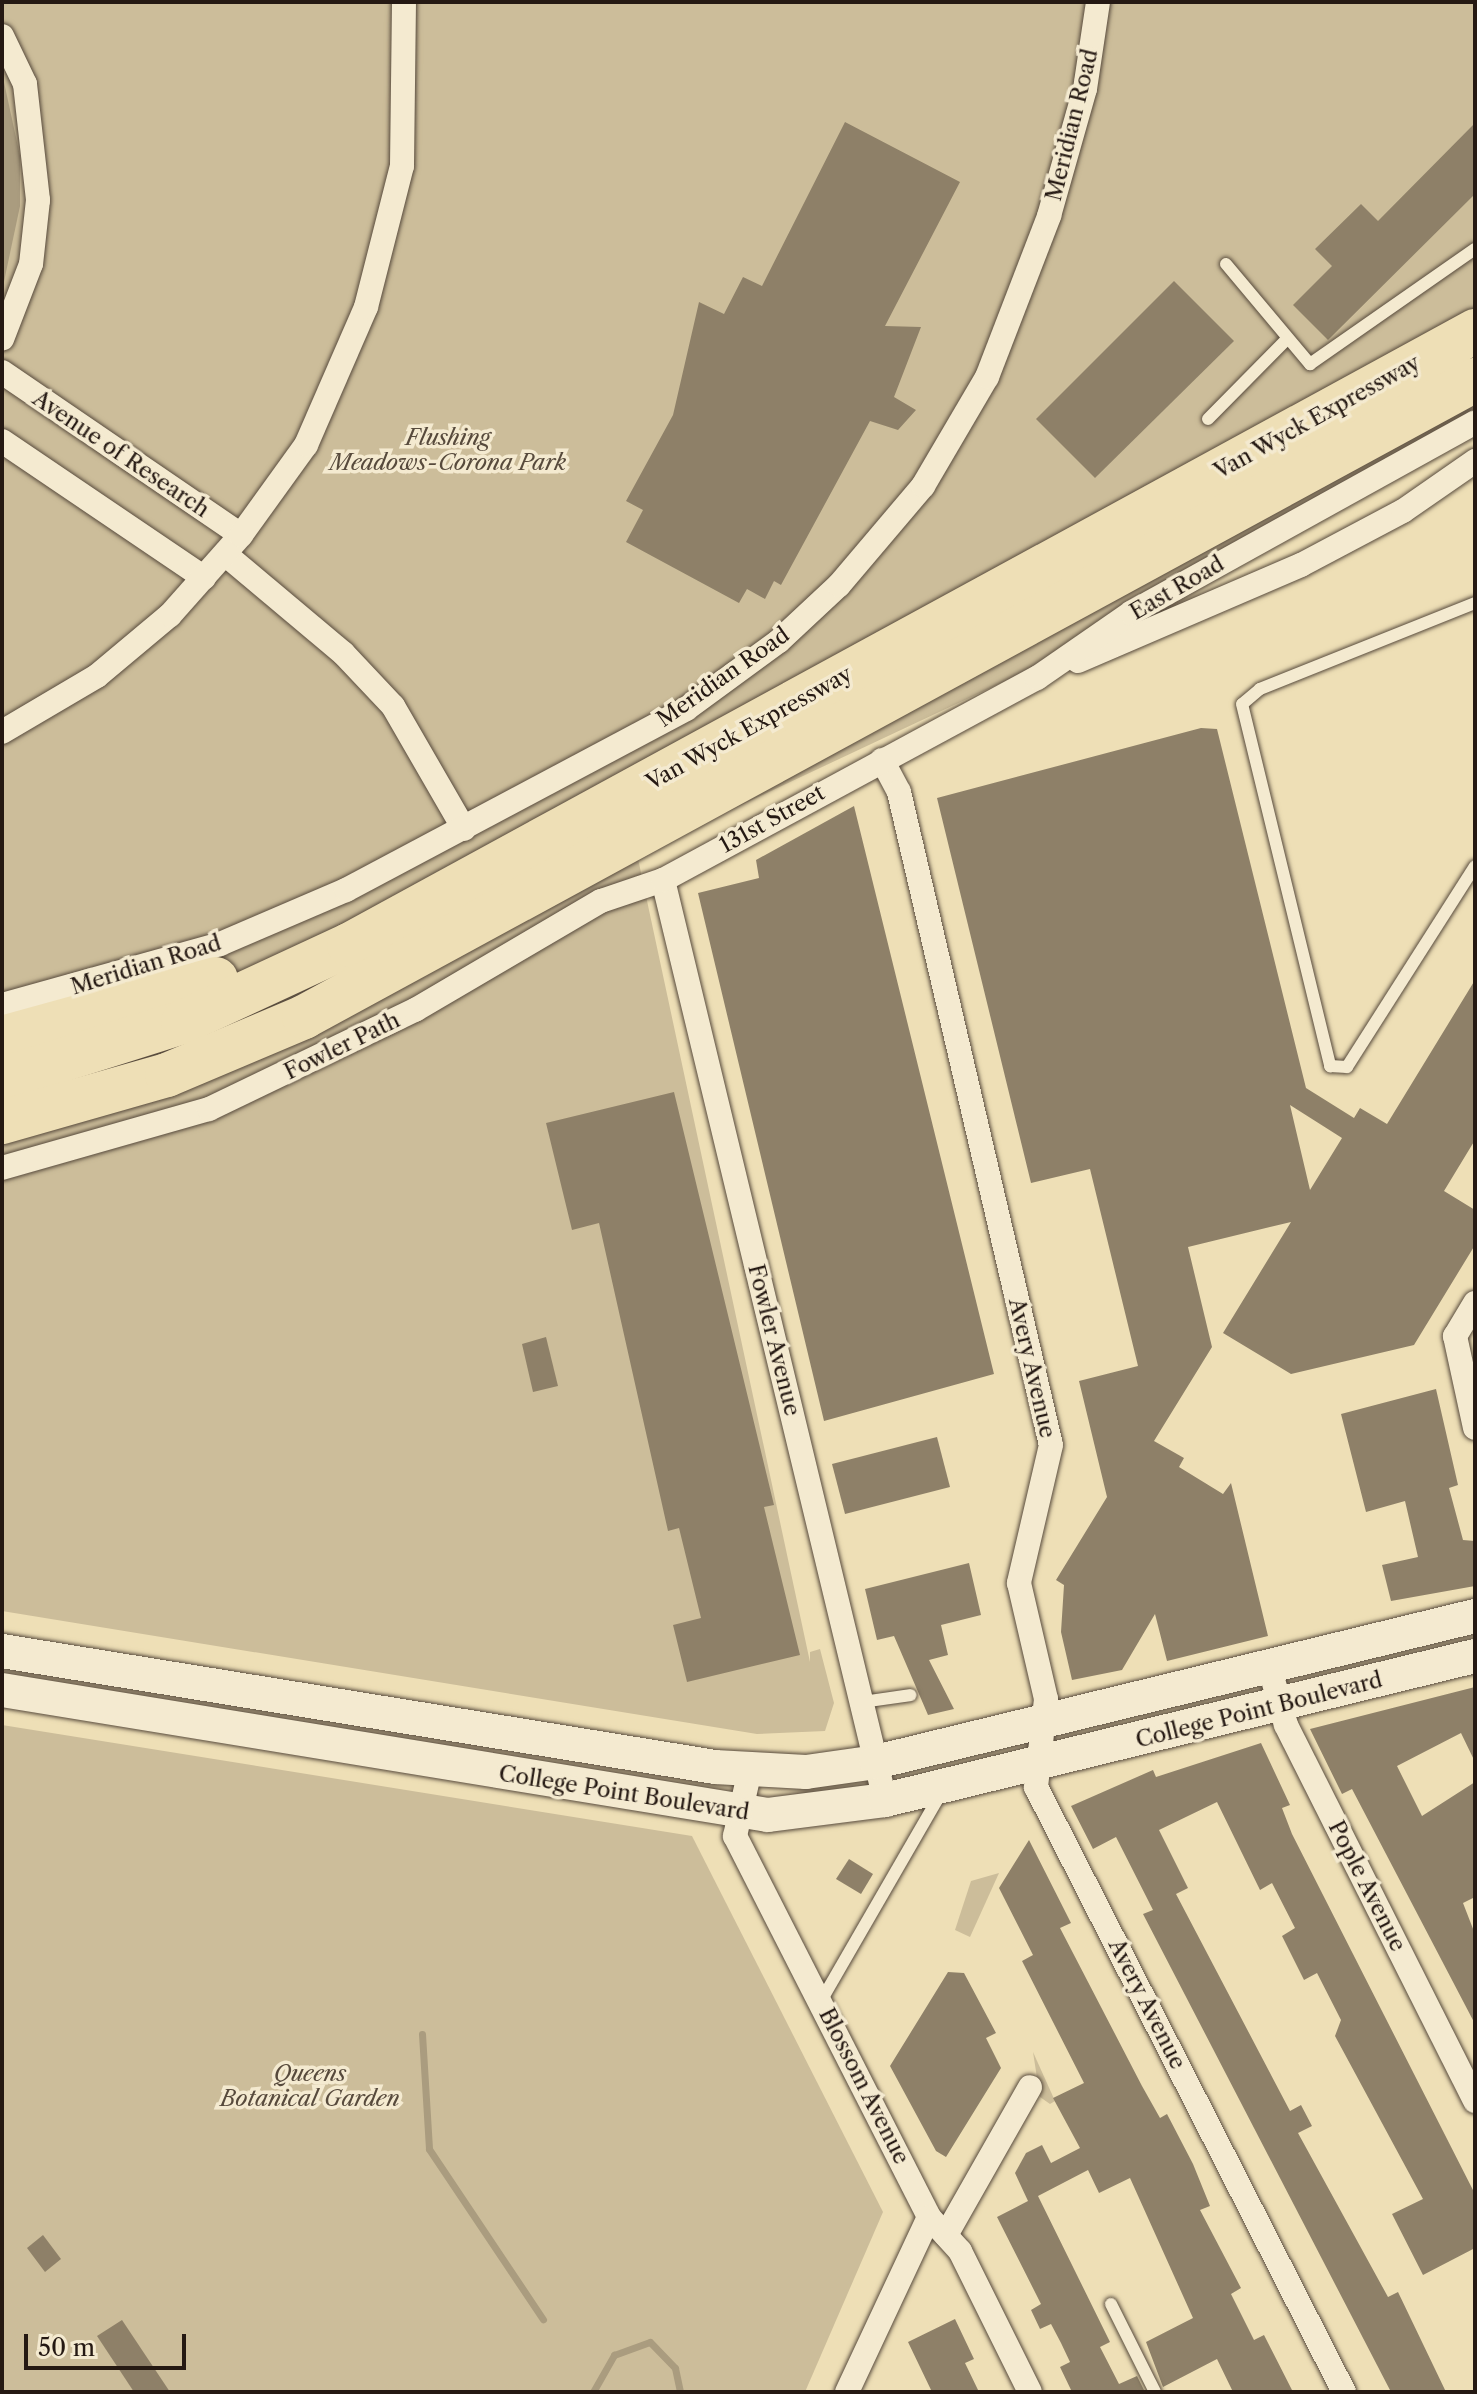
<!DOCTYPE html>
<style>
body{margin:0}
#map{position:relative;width:1477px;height:2394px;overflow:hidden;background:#eedfb6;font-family:"Libre Caslon Text",serif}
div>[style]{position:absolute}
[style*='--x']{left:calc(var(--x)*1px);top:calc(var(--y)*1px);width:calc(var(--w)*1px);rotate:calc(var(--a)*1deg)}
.green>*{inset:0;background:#ccbd9a}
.water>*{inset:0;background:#aa9c7f}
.stream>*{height:7px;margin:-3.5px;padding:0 3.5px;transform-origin:3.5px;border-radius:3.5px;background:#aa9c7f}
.building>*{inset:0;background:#8e8068}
.roads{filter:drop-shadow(0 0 2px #574a3c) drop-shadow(0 0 2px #574a3c)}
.lane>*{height:12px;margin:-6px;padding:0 6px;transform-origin:6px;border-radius:6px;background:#f4ead0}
.street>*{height:24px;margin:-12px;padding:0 12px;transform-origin:12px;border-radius:12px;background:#f4ead0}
.secondary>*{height:34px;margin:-17px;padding:0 17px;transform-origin:17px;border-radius:17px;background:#f4ead0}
.highway>*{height:44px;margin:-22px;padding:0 22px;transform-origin:22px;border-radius:22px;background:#eedfb6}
span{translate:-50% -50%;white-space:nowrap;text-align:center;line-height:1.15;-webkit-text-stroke:7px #f4ead0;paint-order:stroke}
.street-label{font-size:22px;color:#251913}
.park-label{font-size:22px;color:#574a3c;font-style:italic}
.frame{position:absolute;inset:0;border:4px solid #251913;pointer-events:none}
.scale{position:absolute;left:24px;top:2334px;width:162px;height:36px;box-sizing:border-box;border:4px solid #251913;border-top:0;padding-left:10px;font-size:24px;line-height:28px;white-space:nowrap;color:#251913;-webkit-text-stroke:6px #f4ead0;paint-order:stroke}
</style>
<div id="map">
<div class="green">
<div style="clip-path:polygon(2px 2px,1475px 2px,1475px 410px,1198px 563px,1020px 674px,637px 854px,810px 1662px,810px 1652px,820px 1649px,834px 1703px,825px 1731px,757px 1734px,2px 1611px)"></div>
<div style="clip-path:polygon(2px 1725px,692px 1836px,883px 2212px,805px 2392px,2px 2392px)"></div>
<div style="clip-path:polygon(999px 1873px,970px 1937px,955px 1930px,971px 1881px)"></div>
<div style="clip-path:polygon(1033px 2052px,1055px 2101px,1050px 2104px,1040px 2097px)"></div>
</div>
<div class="water">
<div style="clip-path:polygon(2px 73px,20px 156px,20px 206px,2px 291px)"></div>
</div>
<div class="stream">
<div style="--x:422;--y:2034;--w:115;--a:86.5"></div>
<div style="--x:429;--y:2149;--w:205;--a:56.2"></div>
<div style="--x:593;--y:2392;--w:43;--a:-60.4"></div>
<div style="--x:614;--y:2355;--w:38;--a:-20"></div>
<div style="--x:650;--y:2342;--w:36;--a:46"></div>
<div style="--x:675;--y:2368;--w:25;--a:78"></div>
</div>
<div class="building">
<div style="clip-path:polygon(845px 122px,960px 182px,885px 326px,921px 327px,894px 397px,916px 410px,898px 430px,870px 421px,781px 585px,774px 581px,765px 599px,747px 589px,739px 603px,626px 542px,643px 510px,626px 501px,673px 415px,699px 302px,724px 314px,743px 277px,762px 286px)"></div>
<div style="clip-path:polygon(1475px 123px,1475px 194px,1328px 340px,1293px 305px,1332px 266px,1315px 249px,1361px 204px,1378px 221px)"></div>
<div style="clip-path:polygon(1174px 281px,1234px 341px,1095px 478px,1036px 419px)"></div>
<div style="clip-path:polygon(evenodd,1201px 728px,1217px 729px,1306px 1088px,1354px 1118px,1360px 1108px,1387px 1124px,1475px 980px,1475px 1140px,1444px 1191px,1475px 1210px,1475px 1245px,1414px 1345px,1291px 1374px,1223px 1333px,1291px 1222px,1188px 1247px,1212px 1347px,1154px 1441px,1184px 1458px,1179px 1467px,1223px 1494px,1231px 1483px,1268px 1636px,1167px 1661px,1155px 1614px,1122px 1670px,1072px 1680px,1061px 1632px,1064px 1585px,1056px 1580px,1107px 1497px,1079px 1381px,1138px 1366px,1090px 1169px,1031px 1183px,937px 798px,1201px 728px,1290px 1105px,1342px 1138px,1310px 1190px,1290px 1105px)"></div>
<div style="clip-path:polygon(854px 806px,994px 1374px,824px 1421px,698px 893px,759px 878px,756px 860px)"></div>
<div style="clip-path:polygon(674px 1092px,774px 1505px,764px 1507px,800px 1655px,687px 1682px,673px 1625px,701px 1618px,679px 1528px,668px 1531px,599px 1223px,572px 1230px,546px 1123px)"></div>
<div style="clip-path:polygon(546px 1337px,558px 1386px,533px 1392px,522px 1344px)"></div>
<div style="clip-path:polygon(1436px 1389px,1458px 1485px,1449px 1488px,1463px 1540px,1475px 1541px,1475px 1586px,1391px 1601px,1382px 1565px,1418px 1557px,1405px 1501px,1366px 1512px,1341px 1414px)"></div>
<div style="clip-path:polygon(937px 1437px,950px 1487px,845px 1514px,832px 1464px)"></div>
<div style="clip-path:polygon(969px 1563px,981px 1615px,941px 1625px,948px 1655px,929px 1660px,954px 1709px,928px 1715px,894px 1636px,877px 1640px,865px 1589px)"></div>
<div style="clip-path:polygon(1475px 1687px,1475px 1762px,1461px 1733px,1397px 1766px,1422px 1816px,1475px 1782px,1475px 1897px,1463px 1903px,1475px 1934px,1475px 2024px,1352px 1789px,1342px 1794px,1310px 1729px)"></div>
<div style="clip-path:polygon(1261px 1743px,1290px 1805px,1282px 1808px,1292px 1834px,1475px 2194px,1475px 2248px,1423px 2275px,1392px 2214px,1423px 2199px,1335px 2036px,1341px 2020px,1317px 1973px,1304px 1980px,1282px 1936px,1295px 1928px,1272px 1883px,1260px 1890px,1217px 1802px,1159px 1830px,1188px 1888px,1176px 1894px,1290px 2111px,1301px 2105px,1312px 2126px,1298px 2133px,1388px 2297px,1398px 2292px,1446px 2392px,1391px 2392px,1143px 1914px,1153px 1910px,1116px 1837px,1093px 1849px,1071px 1806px,1153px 1770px,1156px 1777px)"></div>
<div style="clip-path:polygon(1029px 1840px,1071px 1923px,1060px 1928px,1142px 2086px,1160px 2118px,1167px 2114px,1193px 2164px,1210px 2206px,1200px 2210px,1241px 2288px,1231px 2294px,1254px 2340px,1264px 2335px,1293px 2392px,1233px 2392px,1217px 2359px,1163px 2387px,1146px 2342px,1193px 2318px,1130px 2178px,1099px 2193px,1088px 2170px,1038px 2196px,1110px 2342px,1100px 2347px,1119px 2384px,1137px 2376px,1145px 2392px,1072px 2392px,1060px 2367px,1070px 2362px,1061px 2343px,1051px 2324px,1040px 2329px,1031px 2310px,1041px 2304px,997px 2217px,1028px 2201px,1015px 2173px,1026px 2153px,1042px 2145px,1051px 2163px,1080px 2148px,1053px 2098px,1084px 2083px,1022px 1961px,1033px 1955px,999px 1888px)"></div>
<div style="clip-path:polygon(849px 1859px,873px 1874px,861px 1894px,836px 1879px)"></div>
<div style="clip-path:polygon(948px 1972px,964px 1973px,996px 2033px,986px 2038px,1001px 2068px,946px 2157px,936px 2151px,890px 2066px)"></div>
<div style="clip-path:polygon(43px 2235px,61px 2259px,45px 2272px,27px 2248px)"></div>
<div style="clip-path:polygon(955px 2319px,974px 2359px,965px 2363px,979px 2392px,932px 2392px,908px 2342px)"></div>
<div style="clip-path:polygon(122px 2320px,170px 2392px,134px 2392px,97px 2336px)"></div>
</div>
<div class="roads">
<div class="lane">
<div style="--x:1226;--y:264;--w:131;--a:50"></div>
<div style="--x:1310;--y:364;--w:201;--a:-34.9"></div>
<div style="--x:1208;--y:419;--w:110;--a:-45.4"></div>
<div style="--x:1475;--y:603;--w:232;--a:158.2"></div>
<div style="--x:1260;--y:689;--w:23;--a:140"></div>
<div style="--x:1242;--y:704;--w:373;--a:76.3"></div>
<div style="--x:1330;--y:1066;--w:17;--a:3"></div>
<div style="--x:1347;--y:1067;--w:238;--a:-57.5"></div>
<div style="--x:862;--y:1702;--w:49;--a:-8.1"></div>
<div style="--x:821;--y:2001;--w:240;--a:-60"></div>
<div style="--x:1111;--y:2304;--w:98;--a:63.4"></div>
</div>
<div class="street">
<div style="--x:2;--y:36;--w:53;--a:64.4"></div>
<div style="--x:25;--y:84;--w:117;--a:83.6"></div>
<div style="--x:38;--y:200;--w:64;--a:96.2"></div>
<div style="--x:31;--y:264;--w:80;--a:111.1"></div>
<div style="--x:2;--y:372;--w:289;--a:34.3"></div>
<div style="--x:2;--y:441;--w:244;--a:34.1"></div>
<div style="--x:225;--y:554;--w:154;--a:40"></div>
<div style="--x:343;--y:653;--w:73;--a:46.7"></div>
<div style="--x:393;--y:706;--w:142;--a:60"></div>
<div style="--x:1078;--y:661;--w:243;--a:-23.3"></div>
<div style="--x:1301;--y:565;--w:115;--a:-27.9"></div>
<div style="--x:1403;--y:511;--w:88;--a:-34.8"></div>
<div style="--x:2;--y:732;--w:110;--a:-30.5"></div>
<div style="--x:97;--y:676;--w:95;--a:-39.9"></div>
<div style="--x:170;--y:615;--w:107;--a:-48.4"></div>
<div style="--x:241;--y:535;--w:111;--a:-54.2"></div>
<div style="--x:306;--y:445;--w:150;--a:-66.5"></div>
<div style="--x:366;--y:307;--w:146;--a:-75.7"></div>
<div style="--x:402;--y:166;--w:164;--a:-89.3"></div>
<div style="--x:882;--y:760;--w:36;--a:62"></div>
<div style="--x:899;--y:792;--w:670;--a:76.9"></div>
<div style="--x:1051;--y:1445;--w:142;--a:103.1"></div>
<div style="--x:1019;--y:1583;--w:119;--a:76.9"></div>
<div style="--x:1046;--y:1699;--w:89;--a:96.5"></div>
<div style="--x:1036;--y:1787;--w:679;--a:63.02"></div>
<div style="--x:663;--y:880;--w:946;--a:76.43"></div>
<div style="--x:2;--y:1005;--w:226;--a:-15.6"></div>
<div style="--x:220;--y:944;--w:137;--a:-23.2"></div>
<div style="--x:346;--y:890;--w:385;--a:-28"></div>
<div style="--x:686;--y:709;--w:115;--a:-36.2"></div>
<div style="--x:779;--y:641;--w:82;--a:-43"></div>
<div style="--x:839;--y:585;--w:130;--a:-49.7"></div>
<div style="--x:923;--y:486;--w:126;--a:-59.6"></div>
<div style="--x:987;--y:377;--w:173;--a:-68.9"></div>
<div style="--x:1049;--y:216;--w:132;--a:-74.2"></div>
<div style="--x:1085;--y:89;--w:88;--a:-81.5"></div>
<div style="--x:2;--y:1168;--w:215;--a:-15.9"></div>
<div style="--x:209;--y:1109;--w:229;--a:-25.7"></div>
<div style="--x:415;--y:1010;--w:216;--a:-30.4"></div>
<div style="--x:601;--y:901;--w:65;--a:-18.7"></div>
<div style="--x:663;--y:880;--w:425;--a:-28.4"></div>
<div style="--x:1037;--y:678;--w:114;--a:-34.7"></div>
<div style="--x:1131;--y:613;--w:393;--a:-29"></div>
<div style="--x:1475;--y:1303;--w:39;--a:121"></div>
<div style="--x:1455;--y:1336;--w:94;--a:77.7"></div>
<div style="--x:1269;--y:1666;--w:61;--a:73.9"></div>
<div style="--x:1286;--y:1725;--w:421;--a:63.3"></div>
<div style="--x:750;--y:1770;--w:68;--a:102.8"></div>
<div style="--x:735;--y:1836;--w:428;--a:63"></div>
<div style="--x:929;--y:2217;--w:46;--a:47.6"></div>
<div style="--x:960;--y:2251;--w:157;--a:63.6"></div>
<div style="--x:946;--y:2235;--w:170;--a:-60.4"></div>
<div style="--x:847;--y:2392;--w:193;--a:-64.9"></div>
</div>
<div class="secondary">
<div style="--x:2;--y:1651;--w:722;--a:9.24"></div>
<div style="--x:715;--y:1767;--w:91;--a:3.1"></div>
<div style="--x:806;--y:1772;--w:71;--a:-8.1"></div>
<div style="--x:876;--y:1762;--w:617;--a:-13.7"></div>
<div style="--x:2;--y:1690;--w:776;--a:9.27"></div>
<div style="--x:768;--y:1815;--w:118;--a:-7.3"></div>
<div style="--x:885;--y:1800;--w:607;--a:-13.72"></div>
</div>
<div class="highway">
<div style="--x:2;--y:1038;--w:222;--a:-15.4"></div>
<div style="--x:2;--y:1079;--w:190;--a:-17.5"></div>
<div style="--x:183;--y:1022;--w:183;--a:-24.9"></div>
<div style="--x:349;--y:945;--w:1283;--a:-28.6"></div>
<div style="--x:2;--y:1122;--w:172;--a:-15.9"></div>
<div style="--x:167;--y:1075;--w:149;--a:-22.9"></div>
<div style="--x:304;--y:1017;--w:1333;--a:-28.55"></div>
</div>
</div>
<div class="street-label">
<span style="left:1072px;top:125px;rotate:-76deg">Meridian Road</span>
<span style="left:1317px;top:417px;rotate:-29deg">Van Wyck Expressway</span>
<span style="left:121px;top:454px;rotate:34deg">Avenue of Research</span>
<span style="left:1177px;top:588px;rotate:-30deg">East Road</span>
<span style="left:723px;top:677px;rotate:-35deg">Meridian Road</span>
<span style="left:749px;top:728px;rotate:-29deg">Van Wyck Expressway</span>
<span style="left:772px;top:819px;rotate:-29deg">131st Street</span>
<span style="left:146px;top:965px;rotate:-17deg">Meridian Road</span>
<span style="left:342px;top:1046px;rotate:-26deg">Fowler Path</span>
<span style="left:774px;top:1340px;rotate:76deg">Fowler Avenue</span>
<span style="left:1032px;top:1368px;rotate:77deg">Avery Avenue</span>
<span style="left:1259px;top:1710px;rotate:-14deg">College Point Boulevard</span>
<span style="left:624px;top:1793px;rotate:9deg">College Point Boulevard</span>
<span style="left:1367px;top:1886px;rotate:63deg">Pople Avenue</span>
<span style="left:1147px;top:2004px;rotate:63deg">Avery Avenue</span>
<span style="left:864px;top:2086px;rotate:63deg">Blossom Avenue</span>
</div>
<div class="park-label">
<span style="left:448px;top:450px">Flushing<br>Meadows-Corona Park</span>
<span style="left:310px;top:2086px">Queens<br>Botanical Garden</span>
</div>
<div class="frame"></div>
<div class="scale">50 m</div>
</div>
